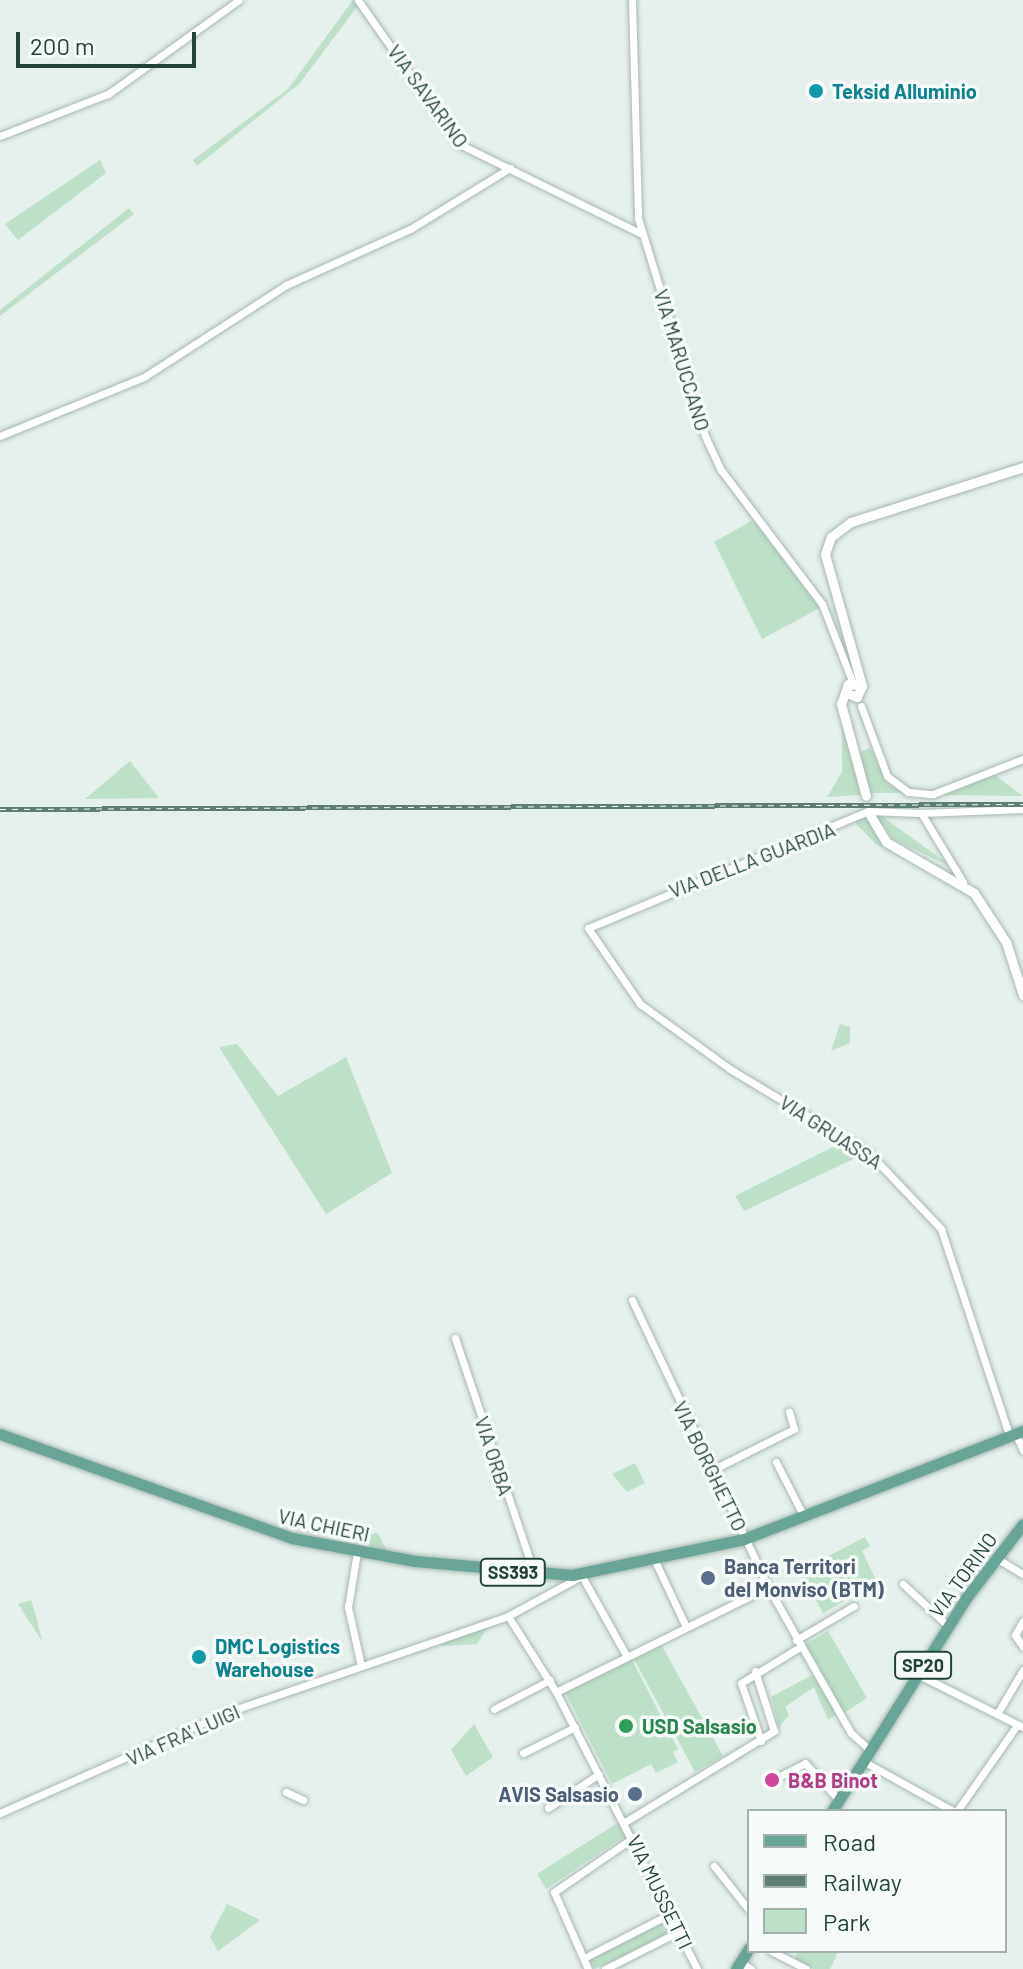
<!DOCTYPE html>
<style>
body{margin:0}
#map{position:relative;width:1023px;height:1969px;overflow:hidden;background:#e5efeb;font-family:Barlow,sans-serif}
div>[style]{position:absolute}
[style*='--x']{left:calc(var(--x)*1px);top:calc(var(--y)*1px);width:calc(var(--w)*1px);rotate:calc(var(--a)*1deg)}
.green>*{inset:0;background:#bee0c8}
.roads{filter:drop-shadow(0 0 2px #a7b8b2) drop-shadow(0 0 2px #a7b8b2)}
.street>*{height:7px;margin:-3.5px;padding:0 3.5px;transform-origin:3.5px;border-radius:3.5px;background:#fff}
.secondary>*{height:9px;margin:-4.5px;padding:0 4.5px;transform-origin:4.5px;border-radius:4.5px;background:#fff}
.primary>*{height:11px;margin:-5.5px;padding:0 5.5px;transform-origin:5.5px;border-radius:5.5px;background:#69a597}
.rail>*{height:5px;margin-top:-2.5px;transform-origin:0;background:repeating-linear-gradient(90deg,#f6fbf9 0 6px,#5e7d75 0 12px);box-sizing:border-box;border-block:2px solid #5e7d75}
.dots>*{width:22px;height:22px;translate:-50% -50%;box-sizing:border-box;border:4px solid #f6fbf9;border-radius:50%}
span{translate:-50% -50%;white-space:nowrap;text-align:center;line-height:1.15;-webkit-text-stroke:7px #f6fbf9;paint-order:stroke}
.shield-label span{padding:2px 6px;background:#f6fbf9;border:2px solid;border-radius:6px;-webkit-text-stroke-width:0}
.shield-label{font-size:18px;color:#23423a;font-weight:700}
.culture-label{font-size:20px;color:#0d838f;font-weight:700}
.left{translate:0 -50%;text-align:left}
.street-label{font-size:20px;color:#23423a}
.service-label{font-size:20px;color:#4e5e75;font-weight:700}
.right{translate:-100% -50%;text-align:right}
.leisure-label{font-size:20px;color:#27864d;font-weight:700}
.hotel-label{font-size:20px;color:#b23c85;font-weight:700}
.legend{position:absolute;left:747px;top:1809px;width:260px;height:144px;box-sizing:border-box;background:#f6fbf9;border:2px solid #a2b1ad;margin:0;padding:10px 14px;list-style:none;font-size:24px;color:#23423a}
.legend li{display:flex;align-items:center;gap:16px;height:40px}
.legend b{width:40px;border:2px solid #a2b1ad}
.scale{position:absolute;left:16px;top:32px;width:180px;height:36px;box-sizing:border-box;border:4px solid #23423a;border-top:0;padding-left:10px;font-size:24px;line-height:28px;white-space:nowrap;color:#23423a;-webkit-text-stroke:6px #f6fbf9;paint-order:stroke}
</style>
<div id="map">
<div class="green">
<div style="clip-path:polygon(353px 0,357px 7px,299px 84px,197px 166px,193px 160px,288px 89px)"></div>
<div style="clip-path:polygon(100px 160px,106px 173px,18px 240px,5px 224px)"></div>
<div style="clip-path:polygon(129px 208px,134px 214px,0 316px,0 310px)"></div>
<div style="clip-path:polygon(753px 520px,820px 608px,762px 639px,714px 542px)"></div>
<div style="clip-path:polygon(842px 723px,861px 795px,827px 797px,842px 772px)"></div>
<div style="clip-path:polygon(870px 748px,889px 785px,905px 793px,870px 793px,859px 752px)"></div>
<div style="clip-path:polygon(130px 761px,159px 798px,85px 799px)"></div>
<div style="clip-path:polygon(995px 775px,1023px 796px,941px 795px)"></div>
<div style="clip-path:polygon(874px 814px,879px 814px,955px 869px,893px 839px)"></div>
<div style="clip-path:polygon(866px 815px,876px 836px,926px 867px,876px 844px,854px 822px)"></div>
<div style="clip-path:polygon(840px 1024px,850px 1027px,850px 1043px,831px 1051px)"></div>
<div style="clip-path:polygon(237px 1044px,278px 1096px,346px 1057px,392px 1173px,326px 1214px,219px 1047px)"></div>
<div style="clip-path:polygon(847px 1140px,866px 1153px,744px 1211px,735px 1196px)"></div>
<div style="clip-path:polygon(635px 1463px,645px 1483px,627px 1492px,612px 1474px)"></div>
<div style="clip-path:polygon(378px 1533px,388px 1553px,374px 1551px,365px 1537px,347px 1537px)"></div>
<div style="clip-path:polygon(865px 1537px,870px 1546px,862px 1551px,877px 1582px,823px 1613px,800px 1571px)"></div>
<div style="clip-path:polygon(31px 1600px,36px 1616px,42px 1641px,18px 1604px)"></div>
<div style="clip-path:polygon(489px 1625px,477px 1644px,442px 1646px,443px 1641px)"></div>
<div style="clip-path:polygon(828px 1631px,867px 1698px,844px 1713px,804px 1645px)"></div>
<div style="clip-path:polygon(662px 1646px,723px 1756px,695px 1772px,634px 1659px)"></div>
<div style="clip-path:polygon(632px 1660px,678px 1749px,673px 1752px,678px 1762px,656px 1773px,651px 1764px,612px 1784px,565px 1692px)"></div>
<div style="clip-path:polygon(812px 1675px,837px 1714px,828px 1720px,814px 1687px,785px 1707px,789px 1715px,779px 1727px,771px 1697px)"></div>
<div style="clip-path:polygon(474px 1724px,493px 1757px,466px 1776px,451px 1750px)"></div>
<div style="clip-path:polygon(619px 1822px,625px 1836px,546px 1889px,537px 1874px)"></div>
<div style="clip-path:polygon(227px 1904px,260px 1920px,218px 1951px,210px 1937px)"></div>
<div style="clip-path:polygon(667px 1918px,675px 1932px,595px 1969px,589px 1957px)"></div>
<div style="clip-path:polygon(798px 1951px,835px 1951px,838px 1952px,830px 1969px,814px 1969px,794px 1961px)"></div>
</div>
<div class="roads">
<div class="street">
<div style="--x:358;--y:0;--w:176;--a:55"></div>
<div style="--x:459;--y:144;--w:204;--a:26.2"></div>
<div style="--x:632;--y:0;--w:218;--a:88.4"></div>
<div style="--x:638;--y:218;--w:228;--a:72.9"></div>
<div style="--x:705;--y:436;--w:38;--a:65"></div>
<div style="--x:721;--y:470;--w:168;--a:53"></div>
<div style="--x:822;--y:604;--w:83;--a:68.7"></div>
<div style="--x:0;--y:136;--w:116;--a:-21.3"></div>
<div style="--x:108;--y:94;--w:161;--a:-35.7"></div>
<div style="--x:0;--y:436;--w:156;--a:-22.3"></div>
<div style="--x:144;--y:377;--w:169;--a:-32.9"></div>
<div style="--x:286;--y:285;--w:138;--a:-24.3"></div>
<div style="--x:412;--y:228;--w:115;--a:-31.5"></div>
<div style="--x:861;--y:706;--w:75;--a:69.6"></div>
<div style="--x:887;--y:776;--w:26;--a:37"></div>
<div style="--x:908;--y:792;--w:25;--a:5"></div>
<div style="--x:933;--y:794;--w:97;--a:-21.3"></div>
<div style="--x:921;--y:813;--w:102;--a:-2.2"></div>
<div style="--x:963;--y:882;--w:81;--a:-121.3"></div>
<div style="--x:921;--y:813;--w:53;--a:-177.8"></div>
<div style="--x:868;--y:811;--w:303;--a:157.3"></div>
<div style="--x:588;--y:928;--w:92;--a:55.6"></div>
<div style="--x:640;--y:1004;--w:111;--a:35.8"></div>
<div style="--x:730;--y:1069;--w:162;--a:31.1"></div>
<div style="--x:869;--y:1153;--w:105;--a:46.5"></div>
<div style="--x:941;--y:1229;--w:220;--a:71.7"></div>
<div style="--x:632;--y:1300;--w:318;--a:64.6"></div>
<div style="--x:768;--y:1587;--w:168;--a:60.4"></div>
<div style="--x:851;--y:1733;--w:25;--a:42"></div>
<div style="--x:455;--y:1338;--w:248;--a:71.4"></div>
<div style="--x:1016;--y:1435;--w:17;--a:65"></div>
<div style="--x:776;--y:1462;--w:62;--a:63"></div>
<div style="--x:710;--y:1471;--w:94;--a:-26.6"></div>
<div style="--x:794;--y:1429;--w:18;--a:-106"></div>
<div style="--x:357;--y:1552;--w:56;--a:99.3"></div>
<div style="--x:348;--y:1607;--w:60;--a:77.6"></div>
<div style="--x:996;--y:1558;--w:31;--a:31"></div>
<div style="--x:655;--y:1561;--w:73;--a:64.8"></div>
<div style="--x:584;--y:1580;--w:88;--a:60.8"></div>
<div style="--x:903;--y:1584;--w:62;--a:43"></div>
<div style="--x:508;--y:1616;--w:90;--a:57.7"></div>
<div style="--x:556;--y:1692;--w:311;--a:63"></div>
<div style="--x:1023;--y:1621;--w:16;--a:120"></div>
<div style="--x:1015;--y:1635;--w:14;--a:56"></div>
<div style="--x:796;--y:1640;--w:67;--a:-30.4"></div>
<div style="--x:917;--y:1674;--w:119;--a:26.6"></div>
<div style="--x:556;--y:1692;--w:237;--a:-26.3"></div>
<div style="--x:494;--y:1709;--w:63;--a:-27.4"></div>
<div style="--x:997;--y:1714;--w:51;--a:-59.4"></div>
<div style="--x:761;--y:1741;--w:61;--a:-109"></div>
<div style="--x:741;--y:1683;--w:69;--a:-31.4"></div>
<div style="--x:523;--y:1753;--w:58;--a:-26.6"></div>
<div style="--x:863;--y:1761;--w:103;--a:29.1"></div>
<div style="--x:774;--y:1779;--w:35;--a:-27"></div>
<div style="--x:805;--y:1763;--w:50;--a:47.4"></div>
<div style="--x:286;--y:1792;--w:19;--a:25"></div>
<div style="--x:548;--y:1808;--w:61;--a:-33.7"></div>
<div style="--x:957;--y:1811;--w:105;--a:-55.1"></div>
<div style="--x:0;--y:1813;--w:249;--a:-23.9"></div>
<div style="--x:228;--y:1712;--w:296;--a:-18.9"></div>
<div style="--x:508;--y:1616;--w:88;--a:-28.6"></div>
<div style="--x:625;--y:1822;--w:175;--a:-31.4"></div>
<div style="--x:774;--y:1731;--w:63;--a:-107.6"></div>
<div style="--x:714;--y:1866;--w:56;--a:51.5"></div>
<div style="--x:771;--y:1951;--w:39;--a:27"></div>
<div style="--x:584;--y:1958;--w:99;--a:-27.1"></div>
<div style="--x:740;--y:1962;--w:13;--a:32"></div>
<div style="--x:588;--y:1969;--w:84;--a:-113.8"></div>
<div style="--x:554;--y:1892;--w:97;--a:-34.5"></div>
<div style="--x:605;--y:1969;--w:84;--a:-26.9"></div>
</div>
<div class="secondary">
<div style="--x:862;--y:686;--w:137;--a:-105.7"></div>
<div style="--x:825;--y:554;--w:18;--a:-71"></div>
<div style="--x:831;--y:537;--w:25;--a:-37"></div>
<div style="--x:851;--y:522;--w:181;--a:-17.7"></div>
<div style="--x:847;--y:693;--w:11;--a:22"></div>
<div style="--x:857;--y:697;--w:12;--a:-66"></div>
<div style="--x:862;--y:686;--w:14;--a:-172"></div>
<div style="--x:848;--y:684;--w:21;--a:109"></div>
<div style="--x:841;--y:704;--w:95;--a:74.8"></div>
<div style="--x:870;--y:815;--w:31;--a:59"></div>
<div style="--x:886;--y:842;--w:102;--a:30.1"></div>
<div style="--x:974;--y:893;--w:59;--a:56.9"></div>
<div style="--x:1006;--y:942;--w:56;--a:72.2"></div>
</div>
<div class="primary">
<div style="--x:0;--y:1434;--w:310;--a:19.6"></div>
<div style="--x:292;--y:1538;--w:125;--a:10.6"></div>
<div style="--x:415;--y:1561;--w:158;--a:5.1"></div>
<div style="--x:572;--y:1575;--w:176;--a:-11.8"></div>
<div style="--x:744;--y:1539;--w:299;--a:-21.2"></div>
<div style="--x:832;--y:1811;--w:252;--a:-57.8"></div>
<div style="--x:966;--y:1598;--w:93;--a:-52.4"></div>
<div style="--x:736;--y:1969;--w:25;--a:-58"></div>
</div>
</div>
<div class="rail">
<div style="--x:0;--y:809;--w:1023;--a:-0.28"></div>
</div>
<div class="dots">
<div style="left:816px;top:91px;background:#0f9aa8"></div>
<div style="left:708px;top:1578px;background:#5c6f8a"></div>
<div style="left:199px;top:1657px;background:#0f9aa8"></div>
<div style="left:626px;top:1726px;background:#2e9e5b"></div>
<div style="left:772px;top:1780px;background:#d1479c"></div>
<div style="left:635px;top:1794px;background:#5c6f8a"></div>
</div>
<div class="shield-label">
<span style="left:513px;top:1572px">SS393</span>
<span style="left:923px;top:1665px">SP20</span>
</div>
<div class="culture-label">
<span class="left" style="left:832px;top:91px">Teksid Alluminio</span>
<span class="left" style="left:215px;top:1658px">DMC Logistics<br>Warehouse</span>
</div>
<div class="street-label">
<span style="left:428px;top:96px;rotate:54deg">VIA SAVARINO</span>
<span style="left:682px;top:360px;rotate:73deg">VIA MARUCCANO</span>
<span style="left:752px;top:860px;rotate:-21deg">VIA DELLA GUARDIA</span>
<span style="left:831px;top:1132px;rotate:33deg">VIA GRUASSA</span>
<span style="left:494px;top:1456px;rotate:72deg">VIA ORBA</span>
<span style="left:710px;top:1466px;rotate:64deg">VIA BORGHETTO</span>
<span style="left:324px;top:1525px;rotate:12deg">VIA CHIERI</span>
<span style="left:963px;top:1575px;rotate:-54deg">VIA TORINO</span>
<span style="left:183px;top:1735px;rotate:-24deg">VIA FRA' LUIGI</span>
<span style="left:660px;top:1892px;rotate:64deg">VIA MUSSETTI</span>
</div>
<div class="service-label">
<span class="left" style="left:724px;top:1578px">Banca Territori<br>del Monviso (BTM)</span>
<span class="right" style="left:619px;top:1794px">AVIS Salsasio</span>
</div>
<div class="leisure-label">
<span class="left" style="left:642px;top:1726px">USD Salsasio</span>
</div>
<div class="hotel-label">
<span class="left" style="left:788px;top:1780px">B&amp;B Binot</span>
</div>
<ul class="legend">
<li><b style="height:10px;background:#69a597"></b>Road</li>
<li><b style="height:10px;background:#5e7d75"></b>Railway</li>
<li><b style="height:22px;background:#bee0c8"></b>Park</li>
</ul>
<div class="scale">200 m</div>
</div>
